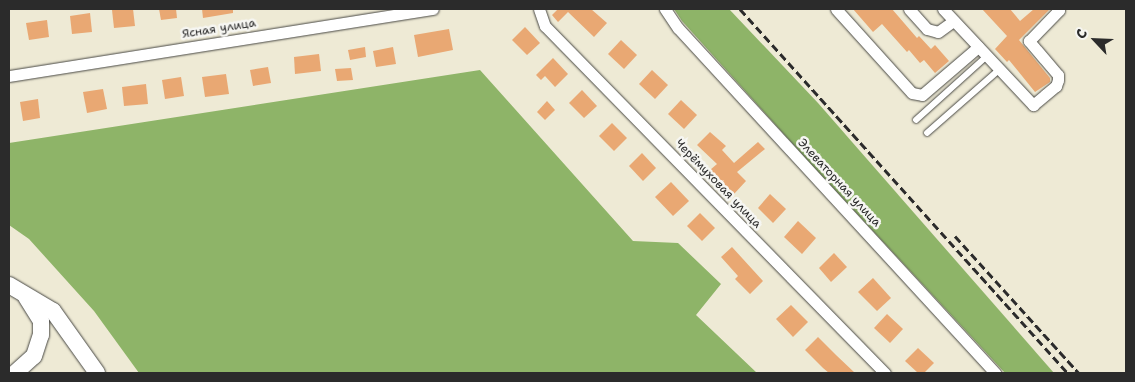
<!DOCTYPE html>
<meta charset="utf-8">
<style>
body{margin:0}
#map{position:relative;width:1135px;height:382px;overflow:hidden;background:#eeead5;font-family:"Shantell Sans",sans-serif}
div>[style]{position:absolute}
[style*='--x']{left:calc(var(--x)*1px);top:calc(var(--y)*1px);width:calc(var(--w)*1px);rotate:calc(var(--a)*1deg)}
.forest>*{inset:0;background:#8eb468}
.building>*{inset:0;background:#e9a873}
.roads{filter:drop-shadow(0 0 1px #484844) drop-shadow(0 0 1px #484844)}
.lane>*{height:5.5px;margin:-2.75px;padding:0 2.75px;transform-origin:2.75px;border-radius:2.75px;background:#fff}
.street>*{height:11px;margin:-5.5px;padding:0 5.5px;transform-origin:5.5px;border-radius:5.5px;background:#fff}
.secondary>*{height:16px;margin:-8px;padding:0 8px;transform-origin:8px;border-radius:8px;background:#fff}
.rail>*{height:3px;margin-top:-1.5px;transform-origin:0;background:repeating-linear-gradient(90deg,#2b2b2b 0 8px,transparent 0 12px)}
span{translate:-50% -50%;white-space:nowrap;text-align:center;line-height:1.15;-webkit-text-stroke:5px #f6f6f2;paint-order:stroke}
.street-label{font-size:12px;color:#2b2b2b}
.frame{position:absolute;inset:0;border:10px solid #2b2b2b;pointer-events:none}
.north{position:absolute;left:1070px;top:15px;width:50px;height:50px;-webkit-text-stroke:4px #f6f6f2;paint-order:stroke;rotate:295deg;font-size:14px;font-weight:700;line-height:20px;text-align:center;color:#2b2b2b}
.north::after{content:'';display:block;margin:auto;width:18px;height:22px;background:#2b2b2b;clip-path:polygon(50% 0,100% 100%,50% 72%,0 100%)}
</style>
<div id="map">
<div class="forest">
<div style="clip-path:polygon(674px 9px,729px 9px,818px 103px,1054px 373px,1005px 373px,809px 162px,682px 21px)"></div>
<div style="clip-path:polygon(480px 70px,633px 241px,678px 243px,721px 284px,696px 315px,757px 373px,139px 373px,94px 311px,29px 239px,9px 225px,9px 143px)"></div>
</div>
<div class="building">
<div style="clip-path:polygon(133px 9px,135px 26px,114px 28px,112px 10px)"></div>
<div style="clip-path:polygon(159px 9px,176px 9px,177px 18px,161px 20px)"></div>
<div style="clip-path:polygon(202px 9px,233px 9px,233px 13px,203px 18px)"></div>
<div style="clip-path:polygon(558px 9px,591px 9px,607px 23px,594px 37px,568px 12px,558px 22px,552px 15px)"></div>
<div style="clip-path:polygon(853px 9px,892px 9px,917px 38px,919px 36px,931px 49px,935px 45px,949px 61px,935px 73px,924px 60px,920px 63px,909px 50px,907px 52px,882px 24px,873px 32px)"></div>
<div style="clip-path:polygon(982px 9px,1010px 9px,1020px 21px,1034px 9px,1050px 9px,1019px 40px,1050px 78px,1050px 82px,1035px 92px,1009px 60px,1007px 62px,995px 49px,1007px 36px)"></div>
<div style="clip-path:polygon(90px 13px,92px 32px,72px 34px,70px 16px)"></div>
<div style="clip-path:polygon(47px 20px,49px 37px,29px 40px,26px 23px)"></div>
<div style="clip-path:polygon(525px 27px,540px 43px,527px 55px,512px 40px)"></div>
<div style="clip-path:polygon(449px 29px,453px 50px,418px 57px,414px 35px)"></div>
<div style="clip-path:polygon(621px 40px,637px 55px,624px 69px,608px 54px)"></div>
<div style="clip-path:polygon(365px 47px,366px 57px,350px 60px,348px 50px)"></div>
<div style="clip-path:polygon(393px 47px,396px 64px,376px 67px,373px 51px)"></div>
<div style="clip-path:polygon(319px 54px,321px 71px,295px 74px,294px 57px)"></div>
<div style="clip-path:polygon(553px 58px,568px 74px,555px 87px,545px 76px,541px 80px,536px 75px)"></div>
<div style="clip-path:polygon(268px 67px,271px 83px,253px 86px,250px 70px)"></div>
<div style="clip-path:polygon(351px 68px,353px 80px,337px 81px,335px 69px)"></div>
<div style="clip-path:polygon(652px 70px,668px 85px,655px 99px,639px 84px)"></div>
<div style="clip-path:polygon(226px 74px,229px 94px,205px 97px,202px 77px)"></div>
<div style="clip-path:polygon(181px 77px,184px 96px,165px 99px,162px 80px)"></div>
<div style="clip-path:polygon(146px 84px,148px 104px,124px 106px,122px 87px)"></div>
<div style="clip-path:polygon(103px 89px,107px 109px,87px 113px,83px 92px)"></div>
<div style="clip-path:polygon(582px 90px,597px 106px,584px 118px,569px 103px)"></div>
<div style="clip-path:polygon(38px 99px,40px 118px,23px 121px,20px 102px)"></div>
<div style="clip-path:polygon(681px 100px,697px 115px,684px 129px,668px 114px)"></div>
<div style="clip-path:polygon(547px 101px,555px 110px,545px 120px,537px 112px)"></div>
<div style="clip-path:polygon(612px 123px,627px 138px,614px 151px,599px 136px)"></div>
<div style="clip-path:polygon(710px 132px,726px 146px,722px 150px,734px 163px,758px 142px,765px 149px,737px 172px,746px 181px,734px 194px,710px 170px,717px 164px,697px 145px)"></div>
<div style="clip-path:polygon(642px 153px,656px 168px,643px 181px,629px 166px)"></div>
<div style="clip-path:polygon(671px 182px,689px 201px,673px 216px,655px 197px)"></div>
<div style="clip-path:polygon(770px 194px,786px 209px,773px 223px,758px 208px)"></div>
<div style="clip-path:polygon(700px 213px,715px 228px,702px 241px,687px 226px)"></div>
<div style="clip-path:polygon(798px 221px,816px 238px,802px 254px,784px 237px)"></div>
<div style="clip-path:polygon(732px 247px,763px 281px,750px 294px,735px 279px,738px 276px,721px 257px)"></div>
<div style="clip-path:polygon(834px 253px,847px 267px,831px 282px,819px 268px)"></div>
<div style="clip-path:polygon(873px 278px,891px 298px,877px 311px,858px 292px)"></div>
<div style="clip-path:polygon(791px 305px,808px 322px,793px 337px,776px 319px)"></div>
<div style="clip-path:polygon(887px 314px,903px 329px,890px 343px,874px 328px)"></div>
<div style="clip-path:polygon(818px 337px,836px 355px,855px 373px,829px 373px,823px 368px,805px 350px)"></div>
<div style="clip-path:polygon(918px 348px,934px 363px,924px 373px,918px 373px,905px 361px)"></div>
</div>
<div class="roads">
<div class="lane">
<div style="--x:916;--y:120;--w:96;--a:-42"></div>
<div style="--x:927;--y:133;--w:96;--a:-41.2"></div>
</div>
<div class="street">
<div style="--x:539;--y:9;--w:18;--a:71"></div>
<div style="--x:545;--y:26;--w:486;--a:45.6"></div>
<div style="--x:665;--y:9;--w:23;--a:56"></div>
<div style="--x:678;--y:28;--w:469;--a:47.4"></div>
<div style="--x:836;--y:9;--w:113;--a:47.9"></div>
<div style="--x:912;--y:93;--w:10;--a:11"></div>
<div style="--x:922;--y:95;--w:74;--a:-40.6"></div>
<div style="--x:909;--y:9;--w:27;--a:48"></div>
<div style="--x:927;--y:29;--w:11;--a:15"></div>
<div style="--x:938;--y:32;--w:19;--a:-36"></div>
<div style="--x:943;--y:9;--w:132;--a:46.8"></div>
<div style="--x:1033;--y:105;--w:30;--a:-40"></div>
<div style="--x:1056;--y:86;--w:6;--a:-72"></div>
<div style="--x:1058;--y:80;--w:5;--a:-90"></div>
<div style="--x:1058;--y:75;--w:45;--a:-130.5"></div>
<div style="--x:1029;--y:41;--w:43;--a:-45.9"></div>
<div style="--x:1059;--y:10;--w:2;--a:-153"></div>
<div style="--x:9;--y:76;--w:429;--a:-9"></div>
</div>
<div class="secondary">
<div style="--x:9;--y:285;--w:51;--a:30.6"></div>
<div style="--x:53;--y:311;--w:76;--a:54.6"></div>
<div style="--x:15;--y:373;--w:25;--a:-42"></div>
<div style="--x:34;--y:356;--w:22;--a:-72"></div>
<div style="--x:41;--y:335;--w:14;--a:-90"></div>
<div style="--x:41;--y:321;--w:28;--a:-122"></div>
</div>
</div>
<div class="rail">
<div style="--x:740;--y:9;--w:490;--a:48"></div>
<div style="--x:955;--y:236;--w:185;--a:47.9"></div>
</div>
<div class="street-label">
<span style="left:219px;top:29px;rotate:-9deg">Ясная улица</span>
<span style="left:839px;top:183px;rotate:47deg">Элеваторная улица</span>
<span style="left:718px;top:184px;rotate:46deg">Черёмуховая улица</span>
</div>
<div class="frame"></div>
<div class="north">С</div>
</div>
